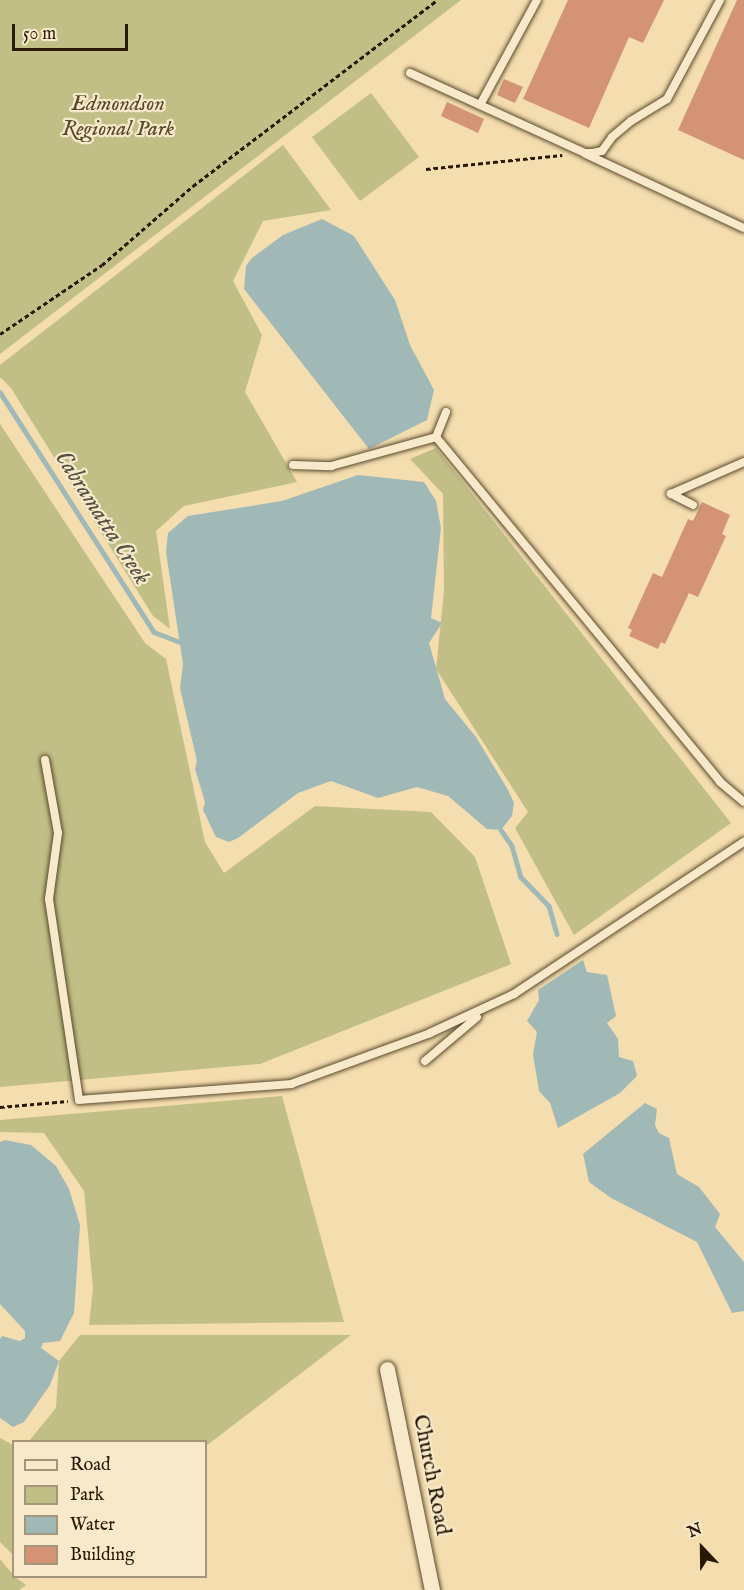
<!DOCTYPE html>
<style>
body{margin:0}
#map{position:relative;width:744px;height:1590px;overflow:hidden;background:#f4ddae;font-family:"IM FELL English",serif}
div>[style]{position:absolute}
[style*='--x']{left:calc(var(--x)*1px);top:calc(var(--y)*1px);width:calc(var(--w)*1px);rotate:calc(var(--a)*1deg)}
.green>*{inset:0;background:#c1bf86}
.water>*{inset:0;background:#a1b9b6}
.stream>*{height:4.5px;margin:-2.25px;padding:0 2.25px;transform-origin:2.25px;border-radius:2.25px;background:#a1b9b6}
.building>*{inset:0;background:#d39374}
.path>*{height:3px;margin-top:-1.5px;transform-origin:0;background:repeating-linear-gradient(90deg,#271904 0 4.5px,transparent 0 7.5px)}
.roads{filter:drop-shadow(0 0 2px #5a4a2e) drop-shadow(0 0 2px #5a4a2e)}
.service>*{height:8px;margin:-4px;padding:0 4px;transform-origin:4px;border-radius:4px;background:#f8e9ca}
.minor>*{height:15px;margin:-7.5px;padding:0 7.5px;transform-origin:7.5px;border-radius:7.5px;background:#f8e9ca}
span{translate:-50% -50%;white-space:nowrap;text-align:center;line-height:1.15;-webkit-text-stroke:4.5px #f8e9ca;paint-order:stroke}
.park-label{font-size:22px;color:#554b2b;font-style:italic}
.street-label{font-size:22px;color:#271904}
.water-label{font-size:24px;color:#525142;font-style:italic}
.legend{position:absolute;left:12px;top:1440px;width:195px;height:138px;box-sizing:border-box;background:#f8e9ca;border:2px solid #a4967b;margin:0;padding:8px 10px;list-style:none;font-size:18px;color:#271904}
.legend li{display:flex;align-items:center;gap:12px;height:30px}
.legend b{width:30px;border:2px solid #a4967b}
.north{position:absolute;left:672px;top:1518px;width:60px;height:60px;-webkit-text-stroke:4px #f8e9ca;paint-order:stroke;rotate:338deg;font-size:16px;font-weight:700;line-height:24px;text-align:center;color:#271904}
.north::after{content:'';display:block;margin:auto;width:21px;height:27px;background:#271904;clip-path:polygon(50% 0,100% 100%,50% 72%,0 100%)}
.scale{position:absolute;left:12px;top:24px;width:116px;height:27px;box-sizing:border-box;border:3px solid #271904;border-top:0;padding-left:8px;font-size:18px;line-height:21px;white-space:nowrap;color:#271904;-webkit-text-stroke:4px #f8e9ca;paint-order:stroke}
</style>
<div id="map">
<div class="green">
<div style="clip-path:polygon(0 0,461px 0,0 354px)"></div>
<div style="clip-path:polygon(371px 93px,419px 157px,360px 201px,312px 137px)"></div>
<div style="clip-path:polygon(283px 145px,331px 210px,263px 221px,233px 281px,262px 335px,245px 392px,297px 482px,184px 506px,156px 531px,170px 629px,153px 616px,11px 388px,0 377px,0 365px)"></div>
<div style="clip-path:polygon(0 424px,145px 643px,166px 659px,205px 842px,224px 873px,315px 806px,431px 812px,475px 857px,511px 964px,260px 1064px,0 1087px)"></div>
<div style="clip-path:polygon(436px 448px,731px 823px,574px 935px,515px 828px,528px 812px,436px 669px,444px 591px,443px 494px,410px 459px)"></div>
<div style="clip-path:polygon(282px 1096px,344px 1322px,89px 1325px,93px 1288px,84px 1191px,44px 1133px,0 1132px,0 1120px)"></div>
<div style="clip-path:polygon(80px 1335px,351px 1335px,206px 1446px,206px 1442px,29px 1441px,56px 1408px,59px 1361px)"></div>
<div style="clip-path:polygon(0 1438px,13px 1445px,13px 1555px,0 1542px)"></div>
<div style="clip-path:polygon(0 1559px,14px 1576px,26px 1585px,19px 1590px,0 1590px)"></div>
</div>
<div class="water">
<div style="clip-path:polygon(322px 219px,354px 236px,395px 300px,410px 345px,434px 390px,427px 420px,369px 449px,244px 289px,246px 266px,252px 258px,283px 235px)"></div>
<div style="clip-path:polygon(358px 475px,424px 482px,436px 501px,441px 528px,431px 618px,442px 623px,429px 643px,445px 699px,476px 737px,508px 790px,514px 803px,512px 816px,501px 830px,487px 829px,448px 796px,417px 787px,378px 798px,331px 781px,298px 793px,238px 838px,229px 842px,216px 837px,203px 810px,205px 802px,195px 769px,197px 761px,180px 688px,183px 664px,166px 552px,168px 533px,188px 516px,282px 501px)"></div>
<div style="clip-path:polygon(583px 960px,587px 972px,607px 975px,616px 1016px,607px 1023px,618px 1039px,619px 1057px,633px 1061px,637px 1076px,620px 1093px,558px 1128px,550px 1103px,539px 1091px,533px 1054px,537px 1032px,527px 1021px,539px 1000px,538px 990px)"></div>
<div style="clip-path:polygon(645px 1103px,657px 1109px,655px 1125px,659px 1133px,669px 1138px,677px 1174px,699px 1187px,720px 1214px,715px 1227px,744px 1262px,744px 1311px,732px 1313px,697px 1242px,611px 1198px,589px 1182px,583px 1154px)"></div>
<div style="clip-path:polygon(5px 1140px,31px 1145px,56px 1166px,69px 1189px,80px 1225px,74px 1313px,60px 1341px,43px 1343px,41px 1348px,59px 1361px,50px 1385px,24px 1422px,13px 1427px,0 1418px,0 1339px,2px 1336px,20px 1341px,25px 1338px,25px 1331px,0 1304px,0 1142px)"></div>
</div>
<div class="stream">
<div style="--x:0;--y:392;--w:285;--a:57.3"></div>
<div style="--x:154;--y:632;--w:31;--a:21"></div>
<div style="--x:501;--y:830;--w:19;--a:55"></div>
<div style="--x:512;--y:846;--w:32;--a:74"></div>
<div style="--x:521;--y:877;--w:40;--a:46"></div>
<div style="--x:549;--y:906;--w:29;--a:74"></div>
</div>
<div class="building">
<div style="clip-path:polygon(568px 0,664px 0,643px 43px,629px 37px,589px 128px,523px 99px)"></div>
<div style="clip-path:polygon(737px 0,744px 0,744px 160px,678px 130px)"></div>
<div style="clip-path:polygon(504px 79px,523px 87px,515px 103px,497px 95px)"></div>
<div style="clip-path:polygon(447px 102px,484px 119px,478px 133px,441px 116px)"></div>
<div style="clip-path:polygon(702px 502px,730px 515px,722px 534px,726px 536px,698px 597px,689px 593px,665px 644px,661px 642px,658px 649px,629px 636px,632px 630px,628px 628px,653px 573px,662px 577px,688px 519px,693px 521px)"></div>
</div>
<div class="path">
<div style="--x:426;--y:169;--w:137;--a:-5.9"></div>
<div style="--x:0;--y:334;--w:123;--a:-34.1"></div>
<div style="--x:102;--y:265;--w:121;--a:-41"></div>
<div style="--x:193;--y:186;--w:307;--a:-37.3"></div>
<div style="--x:0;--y:1107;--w:68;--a:-5"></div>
</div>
<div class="roads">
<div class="service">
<div style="--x:410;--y:73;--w:192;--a:24.6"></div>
<div style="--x:585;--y:153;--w:8;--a:0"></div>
<div style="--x:593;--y:153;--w:9;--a:-13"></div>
<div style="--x:602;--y:151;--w:17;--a:-54"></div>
<div style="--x:612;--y:137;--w:25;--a:-40"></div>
<div style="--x:631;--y:121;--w:42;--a:-31.4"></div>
<div style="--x:667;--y:99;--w:112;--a:-61.8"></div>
<div style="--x:480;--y:105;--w:119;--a:-61.5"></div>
<div style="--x:586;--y:154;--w:174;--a:25.1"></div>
<div style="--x:436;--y:437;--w:27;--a:-68"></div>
<div style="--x:293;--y:465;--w:38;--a:2"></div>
<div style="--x:331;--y:466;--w:109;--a:-15.4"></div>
<div style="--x:436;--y:437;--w:447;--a:50.5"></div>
<div style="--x:720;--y:782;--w:31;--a:40"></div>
<div style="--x:693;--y:505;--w:25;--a:-153"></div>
<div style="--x:671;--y:494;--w:80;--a:-23.7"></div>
<div style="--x:45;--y:760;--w:74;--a:79.9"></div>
<div style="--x:58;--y:833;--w:67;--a:97.8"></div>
<div style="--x:49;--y:899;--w:203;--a:81.5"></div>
<div style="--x:79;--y:1100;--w:213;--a:-4.3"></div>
<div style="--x:291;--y:1084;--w:148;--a:-20.1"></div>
<div style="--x:430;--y:1033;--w:93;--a:-24.9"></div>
<div style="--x:514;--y:994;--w:276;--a:-33.5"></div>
<div style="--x:425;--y:1061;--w:68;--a:-40.2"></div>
</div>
<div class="minor">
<div style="--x:387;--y:1369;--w:226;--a:78.5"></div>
</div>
</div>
<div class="park-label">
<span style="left:118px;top:117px">Edmondson<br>Regional Park</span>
</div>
<div class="street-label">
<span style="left:431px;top:1475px;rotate:79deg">Church Road</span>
</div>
<div class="water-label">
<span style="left:102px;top:518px;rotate:57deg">Cabramatta Creek</span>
</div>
<ul class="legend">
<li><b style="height:8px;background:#f8e9ca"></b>Road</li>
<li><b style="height:16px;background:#c1bf86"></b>Park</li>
<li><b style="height:16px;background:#a1b9b6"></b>Water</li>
<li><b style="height:16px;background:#d39374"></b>Building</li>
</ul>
<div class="north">N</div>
<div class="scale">50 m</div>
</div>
